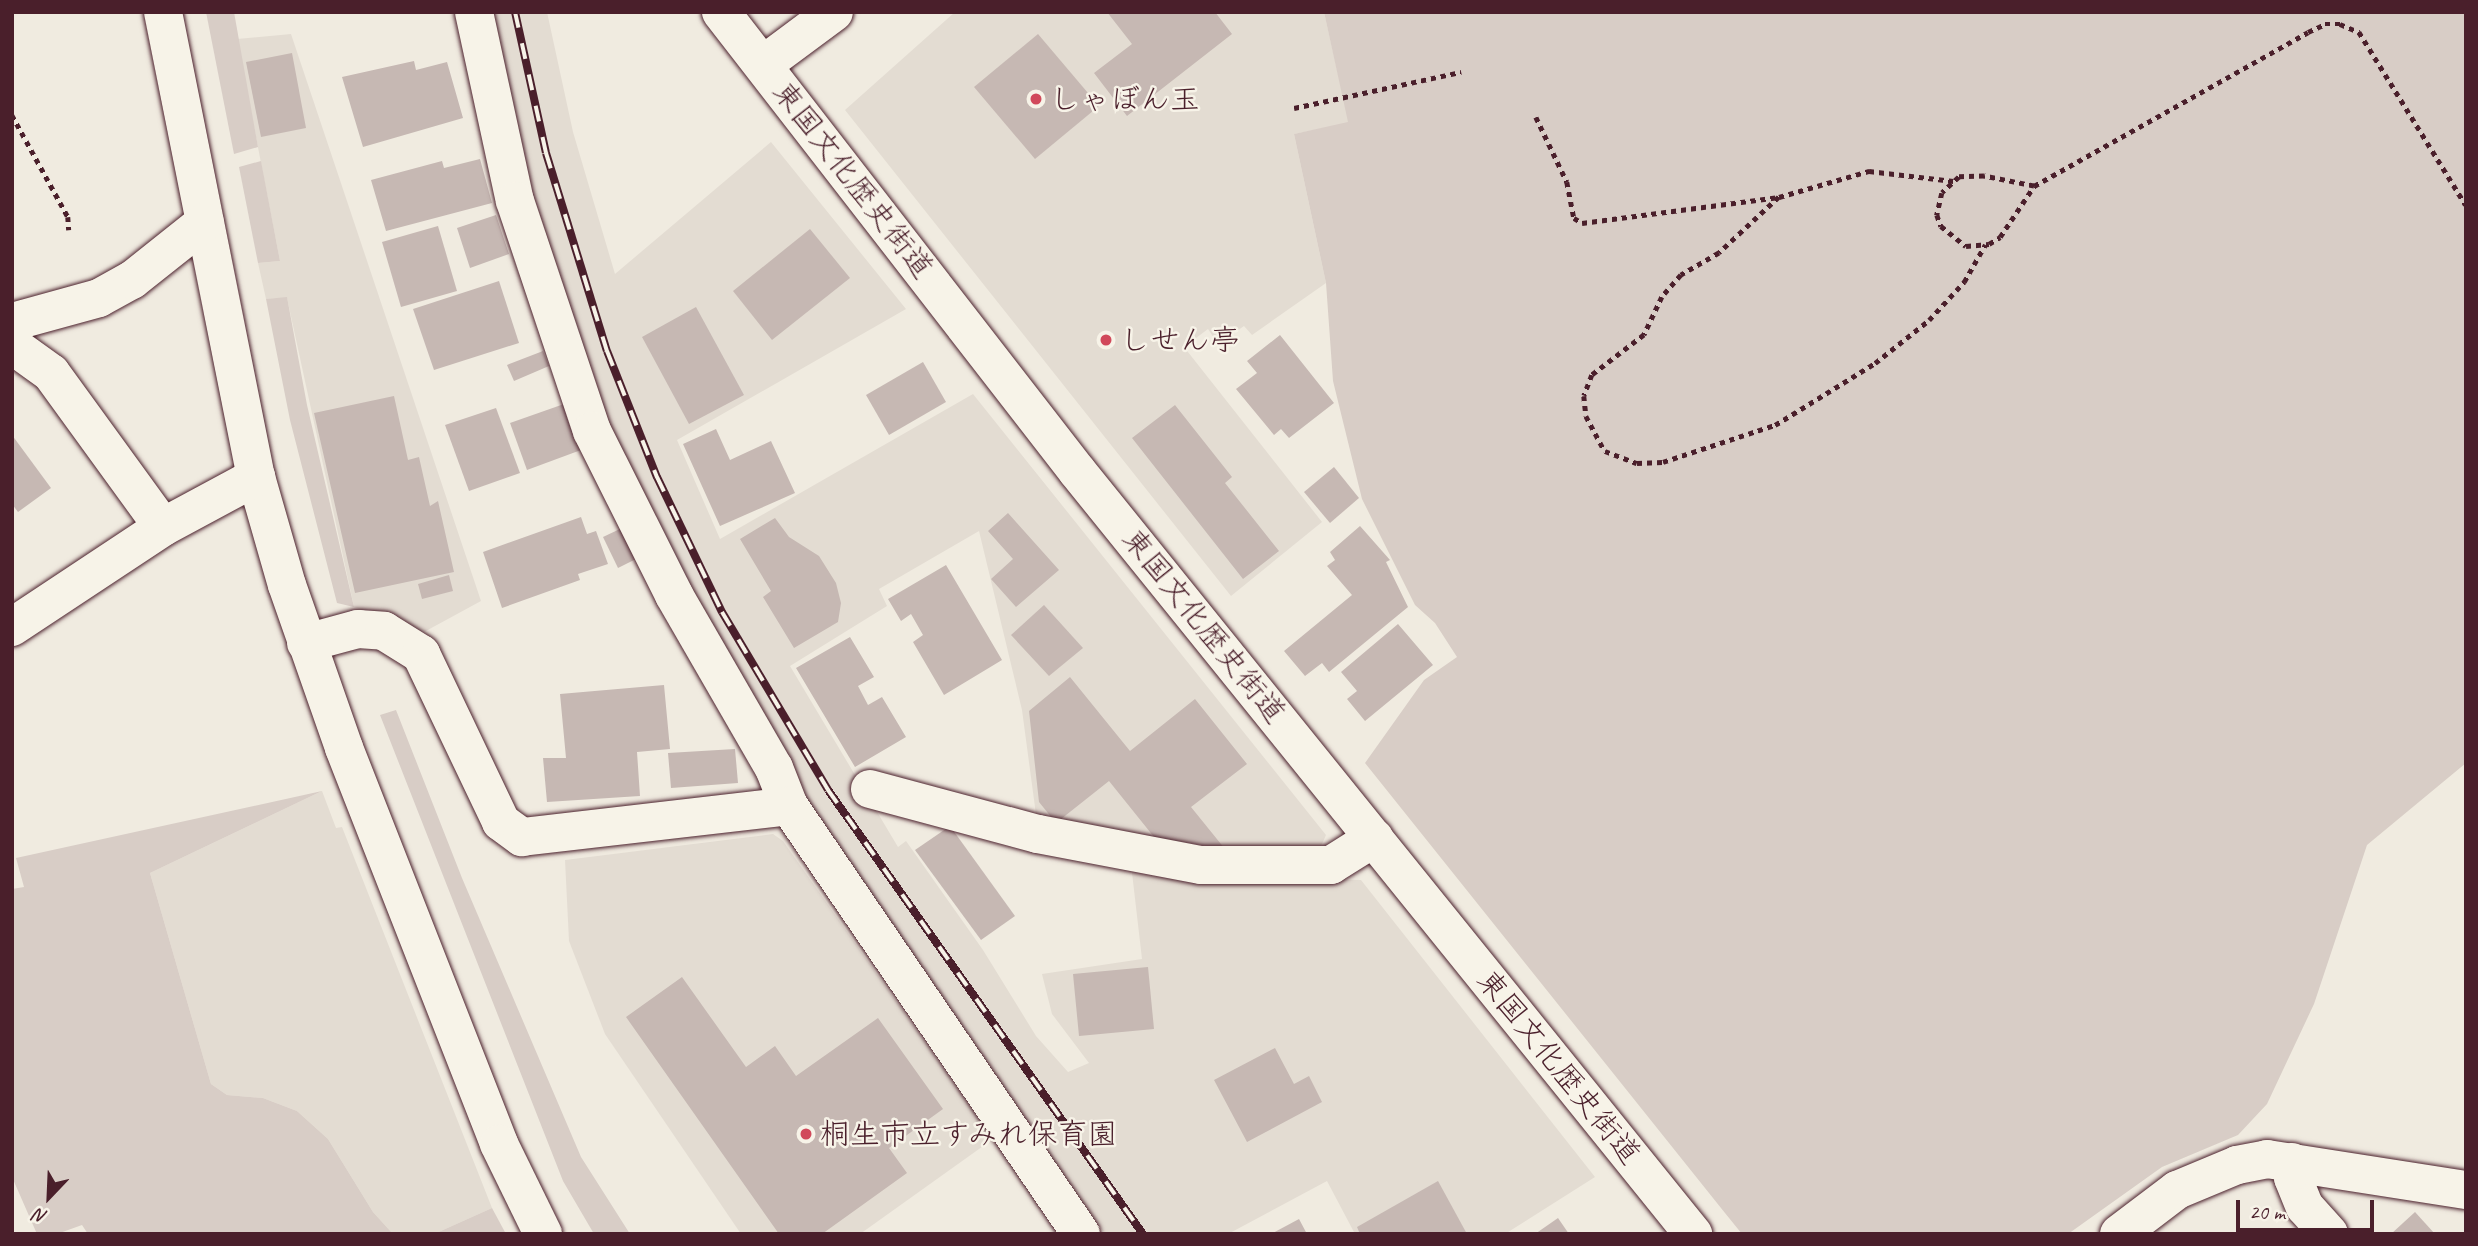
<!DOCTYPE html>
<meta charset="utf-8">
<style>
body{margin:0}
#map{position:relative;width:2478px;height:1246px;overflow:hidden;background:#f0ebe0;font-family:Caveat,"Klee One",sans-serif}
div>[style]{position:absolute}
[style*='--x']{left:calc(var(--x)*1px);top:calc(var(--y)*1px);width:calc(var(--w)*1px);rotate:calc(var(--a)*1deg)}
.built>*{inset:0;background:#e3dcd2}
.green>*{inset:0;background:#d8cdc6}
.building>*{inset:0;background:#c6b8b3}
.path>*{height:4.5px;margin-top:-2.25px;transform-origin:0;background:repeating-linear-gradient(90deg,#4a1f2b 0 5px,transparent 0 10px)}
.roads{filter:drop-shadow(0 0 2px #4a1f2b) drop-shadow(0 0 2px #4a1f2b)}
.minor>*{height:38px;margin:-19px;padding:0 19px;transform-origin:19px;border-radius:19px;background:#f7f3e8}
.highway>*{height:38px;margin:-19px;padding:0 19px;transform-origin:19px;border-radius:19px;background:#f7f3e8}
.rail>*{height:8px;margin-top:-4px;transform-origin:0;background:repeating-linear-gradient(90deg,#f7f3e8 0 16px,#4a1f2b 0 32px);box-sizing:border-box;border-block:2px solid #4a1f2b}
.dots>*{width:19px;height:19px;translate:-50% -50%;box-sizing:border-box;border:4px solid #f7f3e8;border-radius:50%}
span{translate:-50% -50%;white-space:nowrap;text-align:center;line-height:1.15;-webkit-text-stroke:5px #f7f3e8;paint-order:stroke}
.poi-label{font-size:30px;color:#4a1f2b}
.left{translate:0 -50%;text-align:left}
.street-label{font-size:30px;color:#4a1f2b}
.frame{position:absolute;inset:0;border:14px solid #4a1f2b;pointer-events:none}
.north{position:absolute;left:14px;top:1162px;width:70px;height:70px;-webkit-text-stroke:5px #f7f3e8;paint-order:stroke;rotate:203deg;font-size:19px;font-weight:700;line-height:28px;text-align:center;color:#4a1f2b}
.north::after{content:'';display:block;margin:auto;width:24px;height:32px;background:#4a1f2b;clip-path:polygon(50% 0,100% 100%,50% 72%,0 100%)}
.scale{position:absolute;left:2236px;top:1200px;width:138px;height:32px;box-sizing:border-box;border:4px solid #4a1f2b;border-top:0;padding-left:9px;font-size:21px;line-height:24px;white-space:nowrap;color:#4a1f2b;-webkit-text-stroke:5px #f7f3e8;paint-order:stroke}
</style>
<div id="map">
<div class="built">
<div style="clip-path:polygon(488px 12px,547px 12px,573px 132px,615px 274px,771px 142px,906px 309px,677px 440px,720px 539px,973px 394px,1326px 835px,1317px 855px,1207px 850px,1037px 822px,1022px 710px,979px 531px,879px 589px,887px 606px,790px 666px,898px 847px,906px 841px,983px 950px,1036px 1036px,1068px 1072px,1089px 1063px,1052px 1014px,1042px 974px,1142px 959px,1131px 864px,1199px 877px,1361px 880px,1595px 1177px,1505px 1234px,1355px 1234px,1327px 1181px,1228px 1234px,1105px 1234px,819px 822px,625px 469px,529px 194px)"></div>
<div style="clip-path:polygon(955px 12px,1324px 12px,1349px 123px,1294px 134px,1326px 283px,1252px 335px,1244px 326px,1218px 344px,1208px 329px,1184px 347px,1322px 522px,1231px 596px,845px 110px)"></div>
<div style="clip-path:polygon(291px 34px,481px 601px,424px 632px,354px 607px,287px 298px,266px 299px,258px 263px,280px 261px,237px 39px)"></div>
<div style="clip-path:polygon(322px 791px,336px 828px,342px 827px,492px 1208px,434px 1234px,393px 1234px,373px 1212px,328px 1139px,297px 1111px,263px 1098px,227px 1095px,211px 1084px,150px 873px)"></div>
<div style="clip-path:polygon(773px 834px,783px 841px,993px 1139px,860px 1234px,741px 1234px,605px 1034px,569px 941px,565px 860px)"></div>
</div>
<div class="green">
<div style="clip-path:polygon(206px 12px,234px 12px,258px 147px,234px 154px)"></div>
<div style="clip-path:polygon(1324px 12px,2466px 12px,2466px 763px,2367px 845px,2314px 1004px,2267px 1104px,2238px 1135px,2162px 1167px,2068px 1234px,1742px 1234px,1725px 1213px,1365px 763px,1424px 680px,1457px 657px,1435px 623px,1415px 605px,1362px 499px,1333px 381px,1326px 283px,1294px 134px,1348px 122px)"></div>
<div style="clip-path:polygon(261px 161px,280px 261px,258px 263px,239px 167px)"></div>
<div style="clip-path:polygon(287px 297px,307px 405px,354px 607px,337px 603px,290px 420px,266px 299px)"></div>
<div style="clip-path:polygon(396px 710px,462px 878px,581px 1157px,630px 1234px,594px 1234px,563px 1181px,380px 715px)"></div>
<div style="clip-path:polygon(322px 791px,150px 873px,211px 1084px,227px 1095px,263px 1098px,297px 1111px,328px 1139px,373px 1212px,393px 1234px,88px 1234px,82px 1225px,57px 1234px,37px 1234px,12px 1177px,12px 889px,24px 887px,16px 858px)"></div>
<div style="clip-path:polygon(492px 1208px,506px 1234px,434px 1234px)"></div>
</div>
<div class="building">
<div style="clip-path:polygon(1107px 12px,1215px 12px,1232px 34px,1127px 116px,1094px 73px,1132px 44px)"></div>
<div style="clip-path:polygon(1038px 34px,1099px 106px,1035px 159px,974px 87px)"></div>
<div style="clip-path:polygon(292px 53px,306px 128px,261px 137px,246px 62px)"></div>
<div style="clip-path:polygon(414px 61px,416px 70px,447px 62px,463px 118px,363px 147px,342px 77px)"></div>
<div style="clip-path:polygon(480px 159px,492px 203px,386px 231px,371px 180px,442px 161px,444px 168px)"></div>
<div style="clip-path:polygon(496px 215px,509px 254px,470px 268px,457px 228px)"></div>
<div style="clip-path:polygon(438px 226px,457px 291px,401px 307px,382px 242px)"></div>
<div style="clip-path:polygon(810px 229px,850px 278px,772px 340px,733px 291px)"></div>
<div style="clip-path:polygon(499px 281px,519px 343px,434px 370px,413px 309px)"></div>
<div style="clip-path:polygon(696px 307px,744px 395px,689px 424px,642px 337px)"></div>
<div style="clip-path:polygon(1280px 335px,1334px 403px,1289px 438px,1281px 429px,1274px 435px,1236px 389px,1257px 373px,1247px 361px)"></div>
<div style="clip-path:polygon(543px 351px,549px 366px,514px 381px,507px 365px)"></div>
<div style="clip-path:polygon(923px 362px,946px 402px,889px 435px,866px 395px)"></div>
<div style="clip-path:polygon(394px 396px,408px 460px,419px 457px,430px 506px,438px 501px,454px 572px,355px 593px,314px 413px)"></div>
<div style="clip-path:polygon(564px 404px,581px 450px,527px 470px,510px 423px)"></div>
<div style="clip-path:polygon(1175px 405px,1232px 477px,1225px 483px,1279px 551px,1243px 579px,1132px 438px)"></div>
<div style="clip-path:polygon(496px 408px,520px 473px,469px 491px,445px 425px)"></div>
<div style="clip-path:polygon(716px 429px,730px 460px,771px 441px,795px 493px,720px 526px,683px 444px)"></div>
<div style="clip-path:polygon(12px 435px,51px 488px,18px 512px,12px 504px)"></div>
<div style="clip-path:polygon(1334px 467px,1359px 498px,1330px 523px,1304px 492px)"></div>
<div style="clip-path:polygon(1008px 513px,1059px 570px,1016px 607px,991px 579px,1013px 559px,988px 531px)"></div>
<div style="clip-path:polygon(581px 517px,587px 534px,596px 531px,608px 564px,578px 574px,580px 580px,502px 608px,483px 552px)"></div>
<div style="clip-path:polygon(775px 518px,789px 537px,819px 556px,836px 583px,841px 603px,838px 622px,794px 648px,763px 597px,771px 591px,740px 539px)"></div>
<div style="clip-path:polygon(1360px 526px,1390px 560px,1386px 562px,1408px 607px,1329px 672px,1322px 663px,1305px 676px,1284px 651px,1352px 595px,1327px 566px,1335px 560px,1330px 552px)"></div>
<div style="clip-path:polygon(622px 528px,636px 559px,618px 568px,603px 537px)"></div>
<div style="clip-path:polygon(946px 565px,1002px 660px,944px 695px,913px 642px,923px 635px,911px 614px,901px 621px,888px 599px)"></div>
<div style="clip-path:polygon(449px 575px,453px 591px,422px 599px,418px 584px)"></div>
<div style="clip-path:polygon(1044px 605px,1083px 648px,1049px 676px,1011px 635px)"></div>
<div style="clip-path:polygon(1398px 624px,1433px 665px,1365px 721px,1347px 699px,1357px 691px,1341px 672px)"></div>
<div style="clip-path:polygon(850px 637px,874px 677px,858px 686px,868px 705px,882px 697px,906px 737px,855px 767px,796px 668px)"></div>
<div style="clip-path:polygon(1070px 677px,1130px 751px,1195px 699px,1247px 764px,1191px 807px,1225px 849px,1154px 837px,1109px 781px,1056px 823px,1039px 802px,1029px 711px)"></div>
<div style="clip-path:polygon(664px 685px,670px 749px,637px 752px,640px 796px,547px 802px,543px 758px,566px 758px,560px 694px)"></div>
<div style="clip-path:polygon(735px 749px,738px 783px,671px 788px,668px 753px)"></div>
<div style="clip-path:polygon(950px 826px,1015px 916px,981px 940px,915px 850px)"></div>
<div style="clip-path:polygon(1148px 967px,1154px 1029px,1079px 1036px,1073px 974px)"></div>
<div style="clip-path:polygon(682px 977px,746px 1067px,775px 1046px,796px 1076px,878px 1018px,943px 1109px,889px 1148px,907px 1173px,822px 1234px,779px 1234px,626px 1017px)"></div>
<div style="clip-path:polygon(1275px 1048px,1294px 1084px,1309px 1076px,1322px 1102px,1247px 1142px,1214px 1080px)"></div>
<div style="clip-path:polygon(1438px 1181px,1467px 1234px,1360px 1234px,1357px 1227px)"></div>
<div style="clip-path:polygon(2415px 1212px,2435px 1234px,2391px 1234px)"></div>
<div style="clip-path:polygon(1558px 1218px,1569px 1234px,1535px 1234px)"></div>
<div style="clip-path:polygon(1299px 1219px,1307px 1234px,1271px 1234px)"></div>
</div>
<div class="path">
<div style="--x:1294;--y:108;--w:171;--a:-12.2"></div>
<div style="--x:12;--y:115;--w:116;--a:61.2"></div>
<div style="--x:68;--y:217;--w:13;--a:86"></div>
<div style="--x:1536;--y:117;--w:72;--a:64.5"></div>
<div style="--x:1567;--y:182;--w:37;--a:79"></div>
<div style="--x:1574;--y:218;--w:9;--a:32"></div>
<div style="--x:1582;--y:223;--w:199;--a:-7.5"></div>
<div style="--x:1779;--y:197;--w:94;--a:-16.1"></div>
<div style="--x:1869;--y:171;--w:85;--a:6.8"></div>
<div style="--x:2034;--y:186;--w:51;--a:-168.7"></div>
<div style="--x:1984;--y:176;--w:25;--a:178"></div>
<div style="--x:1959;--y:177;--w:23;--a:137"></div>
<div style="--x:1942;--y:193;--w:23;--a:103"></div>
<div style="--x:1937;--y:215;--w:12;--a:70"></div>
<div style="--x:1941;--y:226;--w:32;--a:39"></div>
<div style="--x:1966;--y:246;--w:23;--a:-5"></div>
<div style="--x:1989;--y:244;--w:13;--a:-32"></div>
<div style="--x:2000;--y:237;--w:61;--a:-56.3"></div>
<div style="--x:2034;--y:186;--w:314;--a:-29.3"></div>
<div style="--x:2308;--y:32;--w:19;--a:-25"></div>
<div style="--x:2325;--y:24;--w:15;--a:0"></div>
<div style="--x:2340;--y:24;--w:21;--a:23"></div>
<div style="--x:2359;--y:32;--w:203;--a:58.3"></div>
<div style="--x:1779;--y:197;--w:82;--a:137"></div>
<div style="--x:1719;--y:253;--w:44;--a:149.9"></div>
<div style="--x:1681;--y:275;--w:29;--a:131"></div>
<div style="--x:1662;--y:297;--w:42;--a:115.3"></div>
<div style="--x:1644;--y:335;--w:66;--a:142.4"></div>
<div style="--x:1592;--y:375;--w:22;--a:111"></div>
<div style="--x:1584;--y:396;--w:20;--a:84"></div>
<div style="--x:1586;--y:416;--w:40;--a:62"></div>
<div style="--x:1605;--y:451;--w:34;--a:21"></div>
<div style="--x:1637;--y:463;--w:26;--a:-2"></div>
<div style="--x:1663;--y:462;--w:118;--a:-18.3"></div>
<div style="--x:1775;--y:425;--w:118;--a:-31.8"></div>
<div style="--x:1875;--y:363;--w:69;--a:-38.5"></div>
<div style="--x:1929;--y:320;--w:52;--a:-47.4"></div>
<div style="--x:1964;--y:282;--w:43;--a:-60.4"></div>
</div>
<div class="roads">
<div class="minor">
<div style="--x:163;--y:12;--w:474;--a:78.7"></div>
<div style="--x:256;--y:477;--w:112;--a:74"></div>
<div style="--x:287;--y:585;--w:173;--a:70.7"></div>
<div style="--x:344;--y:748;--w:425;--a:68.6"></div>
<div style="--x:499;--y:1144;--w:100;--a:63.9"></div>
<div style="--x:474;--y:12;--w:193;--a:77.8"></div>
<div style="--x:515;--y:201;--w:243;--a:71.5"></div>
<div style="--x:592;--y:431;--w:183;--a:63.4"></div>
<div style="--x:674;--y:595;--w:200;--a:60"></div>
<div style="--x:774;--y:768;--w:41;--a:68.5"></div>
<div style="--x:789;--y:806;--w:518;--a:55.7"></div>
<div style="--x:764;--y:64;--w:87;--a:-36.6"></div>
<div style="--x:12;--y:322;--w:90;--a:-15.4"></div>
<div style="--x:99;--y:298;--w:38;--a:-29"></div>
<div style="--x:132;--y:280;--w:93;--a:-38.5"></div>
<div style="--x:12;--y:345;--w:48;--a:35.7"></div>
<div style="--x:51;--y:373;--w:190;--a:54"></div>
<div style="--x:12;--y:627;--w:181;--a:-33.5"></div>
<div style="--x:163;--y:527;--w:106;--a:-28.3"></div>
<div style="--x:306;--y:643;--w:54;--a:-15.1"></div>
<div style="--x:358;--y:629;--w:26;--a:4"></div>
<div style="--x:384;--y:631;--w:44;--a:31.9"></div>
<div style="--x:421;--y:654;--w:186;--a:64.5"></div>
<div style="--x:501;--y:822;--w:26;--a:36"></div>
<div style="--x:522;--y:837;--w:269;--a:-6.6"></div>
<div style="--x:870;--y:789;--w:174;--a:15"></div>
<div style="--x:1038;--y:834;--w:166;--a:10.8"></div>
<div style="--x:1201;--y:865;--w:130;--a:0"></div>
<div style="--x:1331;--y:865;--w:51;--a:-32.1"></div>
<div style="--x:2292;--y:1162;--w:16;--a:86"></div>
<div style="--x:2293;--y:1178;--w:31;--a:68"></div>
<div style="--x:2305;--y:1207;--w:36;--a:48"></div>
<div style="--x:2119;--y:1234;--w:73;--a:-37.2"></div>
<div style="--x:2177;--y:1190;--w:65;--a:-22.6"></div>
<div style="--x:2237;--y:1165;--w:31;--a:-11"></div>
<div style="--x:2267;--y:1159;--w:201;--a:8.9"></div>
</div>
<div class="highway">
<div style="--x:721;--y:12;--w:581;--a:52.2"></div>
<div style="--x:1077;--y:471;--w:981;--a:51.08"></div>
</div>
</div>
<div class="rail">
<div style="--x:515;--y:12;--w:144;--a:77.6"></div>
<div style="--x:546;--y:153;--w:207;--a:72.9"></div>
<div style="--x:607;--y:351;--w:136;--a:68.4"></div>
<div style="--x:657;--y:477;--w:150;--a:64.3"></div>
<div style="--x:722;--y:612;--w:207;--a:59.2"></div>
<div style="--x:828;--y:790;--w:544;--a:54.65"></div>
</div>
<div class="dots">
<div style="left:1036px;top:99px;background:#d1495b"></div>
<div style="left:1106px;top:340px;background:#d1495b"></div>
<div style="left:806px;top:1134px;background:#d1495b"></div>
</div>
<div class="poi-label">
<span class="left" style="left:1050px;top:99px">しゃぼん玉</span>
<span class="left" style="left:1120px;top:340px">しせん亭</span>
<span class="left" style="left:820px;top:1134px">桐生市立すみれ保育園</span>
</div>
<div class="street-label">
<span style="left:853px;top:180px;rotate:52deg">東国文化歴史街道</span>
<span style="left:1204px;top:626px;rotate:51deg">東国文化歴史街道</span>
<span style="left:1559px;top:1067px;rotate:51deg">東国文化歴史街道</span>
</div>
<div class="frame"></div>
<div class="north">N</div>
<div class="scale">20 m</div>
</div>
